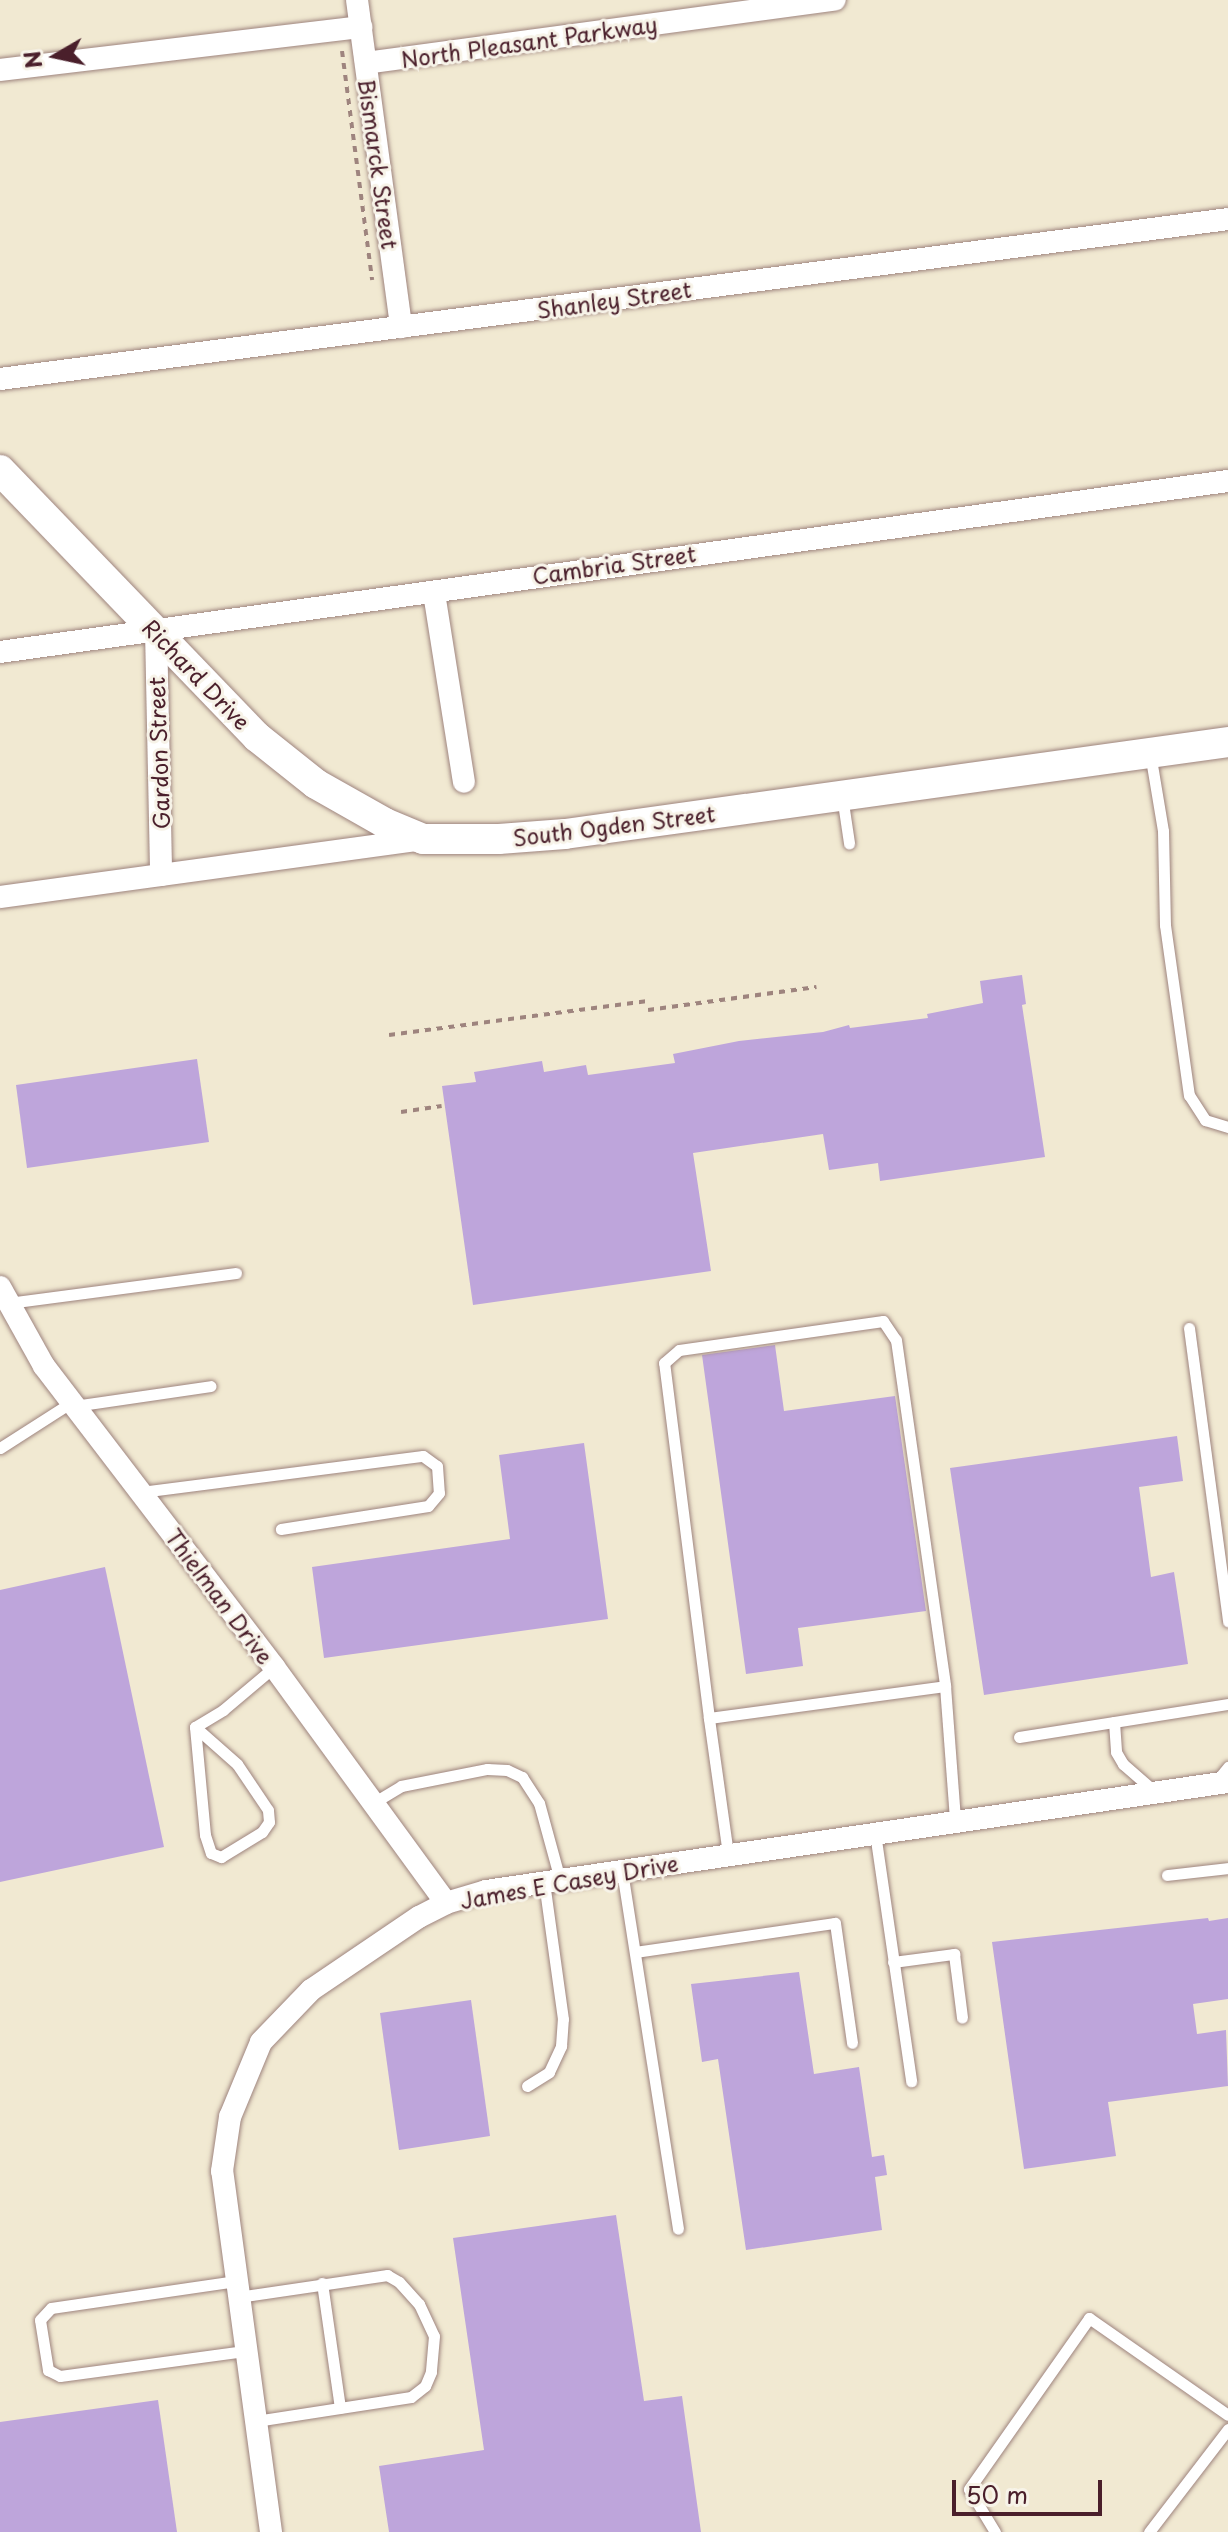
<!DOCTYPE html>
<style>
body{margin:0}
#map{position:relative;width:1228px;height:2532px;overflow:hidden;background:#f1e9d2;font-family:"Playpen Sans",sans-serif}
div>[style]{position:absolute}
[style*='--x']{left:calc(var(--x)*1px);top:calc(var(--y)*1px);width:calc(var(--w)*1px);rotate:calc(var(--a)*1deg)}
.building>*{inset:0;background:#bea5db}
.path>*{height:4px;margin-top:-2px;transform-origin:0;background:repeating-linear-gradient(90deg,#9e847e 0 6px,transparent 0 12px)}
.roads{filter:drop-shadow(0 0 2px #9e847e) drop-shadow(0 0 2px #9e847e)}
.lane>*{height:11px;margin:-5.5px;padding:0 5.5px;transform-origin:5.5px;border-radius:5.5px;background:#fff}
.street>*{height:22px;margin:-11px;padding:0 11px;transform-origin:11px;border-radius:11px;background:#fff}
.secondary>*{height:30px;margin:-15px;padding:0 15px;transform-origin:15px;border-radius:15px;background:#fff}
span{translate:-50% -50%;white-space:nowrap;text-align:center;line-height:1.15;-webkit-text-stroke:6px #f7f3e8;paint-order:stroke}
.street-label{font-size:22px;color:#4a1f2b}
.north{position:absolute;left:16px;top:16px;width:80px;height:80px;-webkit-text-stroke:6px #f7f3e8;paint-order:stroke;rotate:261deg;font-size:22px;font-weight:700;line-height:32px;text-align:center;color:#4a1f2b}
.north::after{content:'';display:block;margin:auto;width:28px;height:36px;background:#4a1f2b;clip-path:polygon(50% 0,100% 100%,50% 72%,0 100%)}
.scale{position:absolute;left:952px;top:2480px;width:150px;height:36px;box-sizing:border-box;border:4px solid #4a1f2b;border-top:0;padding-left:10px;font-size:24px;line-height:28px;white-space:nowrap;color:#4a1f2b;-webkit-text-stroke:6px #f7f3e8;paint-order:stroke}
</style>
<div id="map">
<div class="building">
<div style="clip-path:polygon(1022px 975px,1026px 1004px,1022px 1005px,1045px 1157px,880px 1181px,878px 1163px,829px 1170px,823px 1134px,693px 1153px,711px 1271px,473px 1305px,442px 1086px,476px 1082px,474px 1072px,542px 1061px,544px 1072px,586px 1065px,588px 1075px,675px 1063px,673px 1054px,739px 1041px,823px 1032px,849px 1025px,850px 1028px,928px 1018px,927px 1014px,983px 1003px,980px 981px)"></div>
<div style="clip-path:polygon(197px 1059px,209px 1142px,27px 1168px,16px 1085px)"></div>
<div style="clip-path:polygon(775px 1345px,784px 1411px,895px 1396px,926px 1611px,798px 1628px,803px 1666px,746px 1674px,702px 1355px)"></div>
<div style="clip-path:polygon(1177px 1436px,1183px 1481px,1139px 1487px,1151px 1577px,1174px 1572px,1188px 1664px,984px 1695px,950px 1468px)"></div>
<div style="clip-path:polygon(584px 1443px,608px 1619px,324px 1658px,312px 1567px,510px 1539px,499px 1455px)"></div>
<div style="clip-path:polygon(105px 1567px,164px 1847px,0 1882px,0 1590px)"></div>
<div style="clip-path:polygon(1208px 1918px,1209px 1921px,1228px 1918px,1228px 1999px,1193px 2004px,1197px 2034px,1226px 2030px,1228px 2086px,1108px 2102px,1116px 2156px,1024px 2169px,992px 1942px)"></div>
<div style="clip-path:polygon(799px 1972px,814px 2074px,859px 2067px,872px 2157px,884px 2155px,887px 2175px,875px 2177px,882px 2230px,746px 2250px,718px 2059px,702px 2062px,691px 1984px)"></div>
<div style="clip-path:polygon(471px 2000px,490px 2136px,399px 2150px,380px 2013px)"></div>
<div style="clip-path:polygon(616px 2215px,644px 2401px,682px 2396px,701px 2532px,389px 2532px,379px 2466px,484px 2450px,453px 2238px)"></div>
<div style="clip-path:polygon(158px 2400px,177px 2532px,0 2532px,0 2422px)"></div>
</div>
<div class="path">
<div style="--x:342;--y:51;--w:231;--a:82.5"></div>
<div style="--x:648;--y:1010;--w:170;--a:-7.8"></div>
<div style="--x:389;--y:1035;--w:259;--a:-7.5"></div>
<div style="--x:401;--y:1112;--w:41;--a:-8.3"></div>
</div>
<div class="roads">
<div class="lane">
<div style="--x:1150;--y:753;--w:79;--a:80.5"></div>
<div style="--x:1163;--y:831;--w:94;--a:88.8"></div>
<div style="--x:1165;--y:925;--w:172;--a:82"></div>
<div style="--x:1189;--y:1095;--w:30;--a:57"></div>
<div style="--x:1205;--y:1120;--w:24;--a:17"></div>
<div style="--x:842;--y:796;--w:48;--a:81.5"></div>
<div style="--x:8;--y:1303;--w:230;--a:-7.5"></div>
<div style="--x:1189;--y:1328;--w:296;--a:82.4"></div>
<div style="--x:74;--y:1406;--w:138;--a:-8.3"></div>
<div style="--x:0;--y:1448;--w:85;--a:-32.6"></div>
<div style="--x:141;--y:1492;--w:284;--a:-7.3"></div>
<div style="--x:423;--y:1456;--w:17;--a:36"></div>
<div style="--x:437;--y:1466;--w:27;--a:86"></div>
<div style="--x:439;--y:1493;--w:17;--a:130"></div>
<div style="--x:428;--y:1506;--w:149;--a:171.1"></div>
<div style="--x:709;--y:1718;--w:358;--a:-97.2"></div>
<div style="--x:664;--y:1363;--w:20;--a:-41"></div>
<div style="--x:679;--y:1350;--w:206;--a:-8.1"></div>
<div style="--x:883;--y:1321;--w:23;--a:56"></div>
<div style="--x:896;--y:1340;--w:349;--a:81.9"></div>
<div style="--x:1114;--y:1722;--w:30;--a:86"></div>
<div style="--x:1116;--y:1752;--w:14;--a:60"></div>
<div style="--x:1123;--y:1764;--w:41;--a:41.1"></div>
<div style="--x:195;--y:1727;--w:108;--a:84.7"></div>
<div style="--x:205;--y:1835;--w:19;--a:72"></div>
<div style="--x:211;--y:1853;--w:11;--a:22"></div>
<div style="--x:221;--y:1857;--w:48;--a:-31.4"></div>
<div style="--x:262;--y:1832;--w:12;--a:-55"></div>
<div style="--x:269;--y:1822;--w:12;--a:-95"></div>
<div style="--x:268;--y:1810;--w:55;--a:-124"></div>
<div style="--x:237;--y:1764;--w:56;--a:-138.6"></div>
<div style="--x:195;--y:1727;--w:33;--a:-31"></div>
<div style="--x:223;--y:1710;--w:67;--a:-40.1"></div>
<div style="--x:1019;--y:1737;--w:212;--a:-9"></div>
<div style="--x:1215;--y:1783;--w:21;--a:-51"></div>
<div style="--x:373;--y:1803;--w:33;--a:-31"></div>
<div style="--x:401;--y:1786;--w:88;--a:-11.2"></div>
<div style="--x:487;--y:1769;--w:20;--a:3"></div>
<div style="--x:507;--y:1770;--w:17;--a:25"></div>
<div style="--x:522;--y:1777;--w:31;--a:57"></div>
<div style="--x:539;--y:1803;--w:80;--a:74.7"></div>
<div style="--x:875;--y:1833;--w:251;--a:81.7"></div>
<div style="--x:728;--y:1854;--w:137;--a:-98"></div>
<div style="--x:709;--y:1718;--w:238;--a:-7.7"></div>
<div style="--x:945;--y:1686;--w:134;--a:85.7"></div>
<div style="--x:622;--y:1871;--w:362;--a:81.1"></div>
<div style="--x:1167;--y:1875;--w:61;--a:-6.5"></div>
<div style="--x:635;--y:1952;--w:202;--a:-8.3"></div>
<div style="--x:835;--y:1923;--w:121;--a:81.9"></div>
<div style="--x:893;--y:1962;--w:62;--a:-7.5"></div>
<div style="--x:954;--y:1954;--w:64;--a:82.8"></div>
<div style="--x:527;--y:2086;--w:26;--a:-32"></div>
<div style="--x:549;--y:2072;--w:29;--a:-65"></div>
<div style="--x:561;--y:2046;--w:27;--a:-86"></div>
<div style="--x:563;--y:2019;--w:138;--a:-97.9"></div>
<div style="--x:236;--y:2281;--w:187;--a:171.7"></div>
<div style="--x:51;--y:2308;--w:16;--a:133"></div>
<div style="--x:40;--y:2320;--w:51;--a:80.9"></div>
<div style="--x:48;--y:2370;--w:13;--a:27"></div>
<div style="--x:60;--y:2376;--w:188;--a:-7.7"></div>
<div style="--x:322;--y:2283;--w:126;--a:81.8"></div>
<div style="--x:238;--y:2297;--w:151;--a:-8.4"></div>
<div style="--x:387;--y:2275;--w:14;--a:30"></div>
<div style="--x:399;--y:2282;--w:30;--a:48"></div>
<div style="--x:419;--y:2304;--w:35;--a:65"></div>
<div style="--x:434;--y:2336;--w:36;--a:95"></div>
<div style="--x:431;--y:2372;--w:15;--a:113"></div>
<div style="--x:425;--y:2386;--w:18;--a:142"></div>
<div style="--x:411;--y:2397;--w:157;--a:171.2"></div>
<div style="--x:995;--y:2532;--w:50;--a:-121.2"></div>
<div style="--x:969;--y:2489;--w:209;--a:-54.9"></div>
<div style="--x:1089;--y:2318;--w:169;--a:34.9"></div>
<div style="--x:1149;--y:2532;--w:130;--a:-52.5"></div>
</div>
<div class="street">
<div style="--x:357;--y:0;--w:330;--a:82.3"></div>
<div style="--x:366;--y:63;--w:473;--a:-7.7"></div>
<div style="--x:0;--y:70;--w:364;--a:-6.8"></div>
<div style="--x:0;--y:379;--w:1238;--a:-7.42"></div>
<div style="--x:434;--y:593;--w:191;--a:81"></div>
<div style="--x:156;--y:630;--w:245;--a:88.8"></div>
<div style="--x:0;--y:652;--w:1240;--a:-7.93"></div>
<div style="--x:0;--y:897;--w:427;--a:-7.8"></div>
<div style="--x:0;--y:1287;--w:90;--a:60.9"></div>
<div style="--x:44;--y:1366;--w:379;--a:52.6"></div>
<div style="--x:274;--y:1667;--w:292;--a:53.9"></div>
<div style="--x:271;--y:2532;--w:364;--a:-97.7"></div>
<div style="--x:222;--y:2171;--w:55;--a:-81.6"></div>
<div style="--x:230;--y:2117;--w:81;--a:-67.5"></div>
<div style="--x:261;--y:2042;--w:72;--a:-46.1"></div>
<div style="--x:311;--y:1990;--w:130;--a:-34.1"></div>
<div style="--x:419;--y:1917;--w:30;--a:-27"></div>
<div style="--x:446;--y:1903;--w:42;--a:-16.7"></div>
<div style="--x:486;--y:1891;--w:750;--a:-8.36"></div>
</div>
<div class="secondary">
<div style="--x:0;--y:470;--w:371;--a:46.1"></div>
<div style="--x:257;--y:737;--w:75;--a:38.5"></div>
<div style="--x:316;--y:784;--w:79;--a:29.5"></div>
<div style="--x:385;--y:823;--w:41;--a:22.8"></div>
<div style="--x:423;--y:839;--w:76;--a:0"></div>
<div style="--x:499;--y:839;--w:66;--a:-4.3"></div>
<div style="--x:565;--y:834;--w:669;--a:-7.9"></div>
</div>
</div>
<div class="street-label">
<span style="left:529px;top:41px;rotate:-8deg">North Pleasant Parkway</span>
<span style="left:379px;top:164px;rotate:82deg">Bismarck Street</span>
<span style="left:614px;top:299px;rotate:-8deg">Shanley Street</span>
<span style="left:614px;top:564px;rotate:-8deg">Cambria Street</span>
<span style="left:197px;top:674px;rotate:46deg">Richard Drive</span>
<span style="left:158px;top:753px;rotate:-92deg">Gardon Street</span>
<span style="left:614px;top:825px;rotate:-7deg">South Ogden Street</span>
<span style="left:220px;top:1596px;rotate:53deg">Thielman Drive</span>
<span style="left:569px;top:1881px;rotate:-10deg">James E Casey Drive</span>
</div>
<div class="north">N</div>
<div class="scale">50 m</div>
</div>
